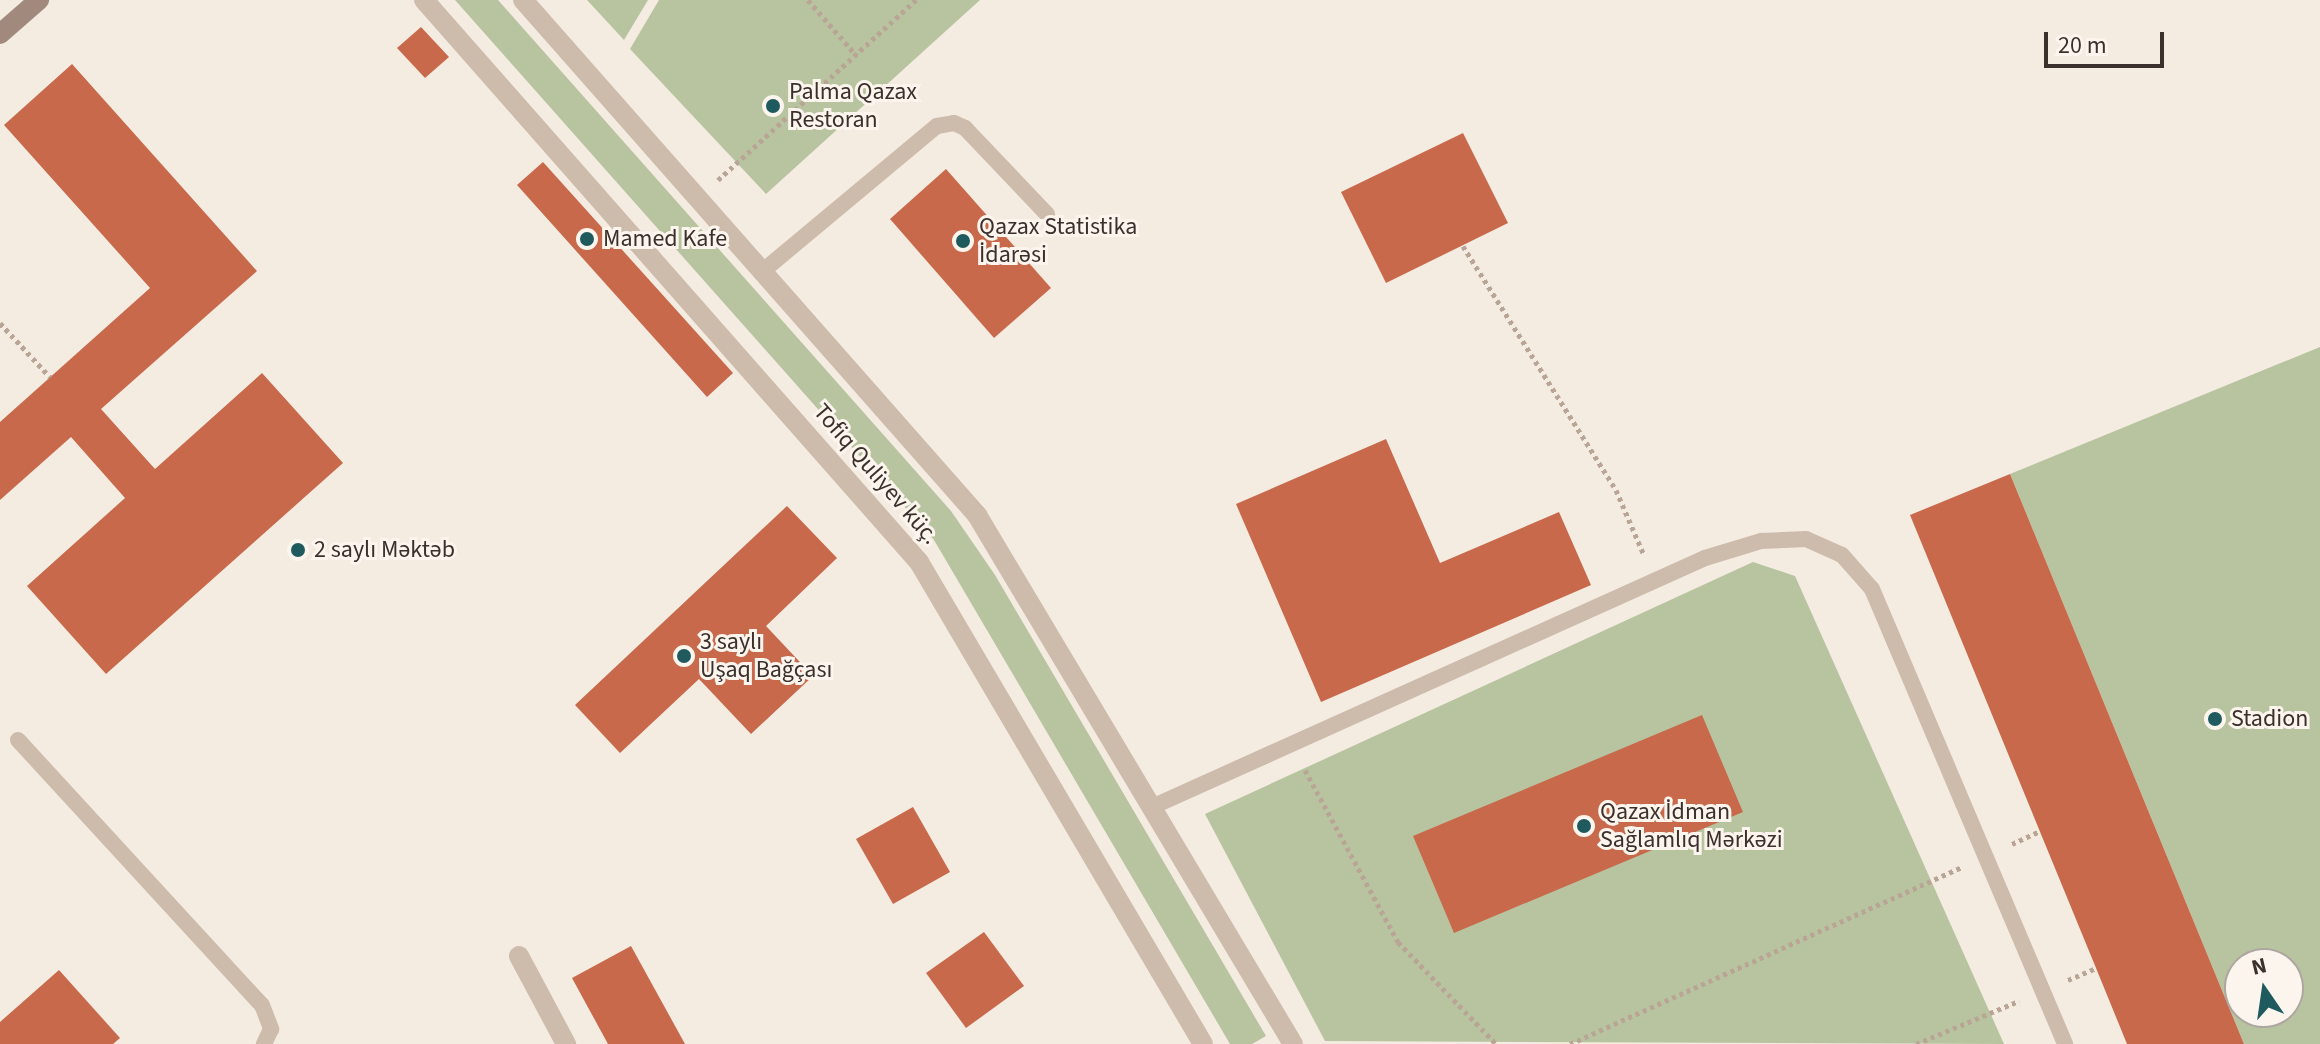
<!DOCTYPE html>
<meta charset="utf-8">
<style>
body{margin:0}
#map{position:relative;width:2320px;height:1044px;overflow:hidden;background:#f4ebe1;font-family:"Source Sans 3",sans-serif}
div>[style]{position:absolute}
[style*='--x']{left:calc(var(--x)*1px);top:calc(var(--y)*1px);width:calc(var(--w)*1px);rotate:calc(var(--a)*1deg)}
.green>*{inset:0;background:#b8c4a0}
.building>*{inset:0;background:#c8694b}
.path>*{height:5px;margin-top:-2.5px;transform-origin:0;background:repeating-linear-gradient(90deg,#b9a596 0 4px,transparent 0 8px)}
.lane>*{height:16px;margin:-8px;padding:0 8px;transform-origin:8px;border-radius:8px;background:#cdbbac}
.street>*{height:20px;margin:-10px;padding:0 10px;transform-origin:10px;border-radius:10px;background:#cdbbac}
.secondary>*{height:20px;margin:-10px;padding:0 10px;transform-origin:10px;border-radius:10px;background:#a18a7d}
.dots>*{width:22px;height:22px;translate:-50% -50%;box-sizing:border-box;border:4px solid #fbf5ee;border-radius:50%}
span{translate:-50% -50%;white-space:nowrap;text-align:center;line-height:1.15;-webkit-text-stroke:6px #fbf5ee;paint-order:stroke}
.poi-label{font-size:24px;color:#3b302b}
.left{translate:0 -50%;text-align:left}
.street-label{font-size:24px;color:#3b302b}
.north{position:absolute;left:2224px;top:948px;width:80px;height:80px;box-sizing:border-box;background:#fbf5ee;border:2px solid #aea6a0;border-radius:50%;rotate:347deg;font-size:22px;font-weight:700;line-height:32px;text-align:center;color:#3b302b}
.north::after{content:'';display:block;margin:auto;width:28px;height:36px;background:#1f5a5e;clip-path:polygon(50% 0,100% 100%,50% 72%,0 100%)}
.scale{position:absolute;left:2044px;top:32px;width:120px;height:36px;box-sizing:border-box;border:4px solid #3b302b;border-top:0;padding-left:10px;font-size:24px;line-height:28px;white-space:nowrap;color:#3b302b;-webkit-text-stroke:6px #fbf5ee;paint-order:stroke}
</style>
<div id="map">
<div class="green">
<div style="clip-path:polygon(455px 0,498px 0,951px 511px,995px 575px,1266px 1036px,1252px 1044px,1230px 1044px,934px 540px)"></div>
<div style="clip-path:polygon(587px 0,648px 0,624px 40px)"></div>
<div style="clip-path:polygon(659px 0,980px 0,766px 194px,630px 49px)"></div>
<div style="clip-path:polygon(evenodd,2320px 347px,2320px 1044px,2244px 1044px,2010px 474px,2320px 347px,2240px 964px,2288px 964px,2288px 1012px,2240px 1012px,2240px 964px)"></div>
<div style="clip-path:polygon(1753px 562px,1795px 576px,2004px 1044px,1325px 1041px,1205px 814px)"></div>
</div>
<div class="building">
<div style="clip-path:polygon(421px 27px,449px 57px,425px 78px,397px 48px)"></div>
<div style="clip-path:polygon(72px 64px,257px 271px,101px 409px,155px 469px,262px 373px,343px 463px,106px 674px,27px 586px,125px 498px,71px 437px,0 500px,0 422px,150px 288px,4px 125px)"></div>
<div style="clip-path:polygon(1463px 133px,1508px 223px,1386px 283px,1341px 192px)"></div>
<div style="clip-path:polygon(543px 162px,733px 373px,707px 397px,517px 185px)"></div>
<div style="clip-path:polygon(946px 169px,1051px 288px,994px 338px,890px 219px)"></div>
<div style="clip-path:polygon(1386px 439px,1440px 563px,1559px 512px,1591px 585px,1321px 702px,1236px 504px)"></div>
<div style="clip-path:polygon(2010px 474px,2244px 1044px,2127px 1044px,2096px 968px,1910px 515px)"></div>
<div style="clip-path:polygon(787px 506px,837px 558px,766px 626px,813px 676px,751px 734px,699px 679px,620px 753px,575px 705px)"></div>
<div style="clip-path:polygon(1702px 715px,1743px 812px,1454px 933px,1413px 836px)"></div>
<div style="clip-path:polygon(913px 807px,950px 872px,893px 904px,856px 839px)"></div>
<div style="clip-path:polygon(984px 932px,1024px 986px,966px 1028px,926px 973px)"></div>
<div style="clip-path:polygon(631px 946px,685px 1044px,608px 1044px,572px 978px)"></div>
<div style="clip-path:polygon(59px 970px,120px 1038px,113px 1044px,0 1044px,0 1022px)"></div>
</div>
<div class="path">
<div style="--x:808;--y:0;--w:73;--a:48.9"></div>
<div style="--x:718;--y:180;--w:268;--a:-42.3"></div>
<div style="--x:1463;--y:246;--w:288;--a:57.9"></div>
<div style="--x:1616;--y:490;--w:71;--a:66.7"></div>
<div style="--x:0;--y:323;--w:74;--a:47.2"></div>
<div style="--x:1305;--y:770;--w:196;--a:61.6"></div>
<div style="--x:1398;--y:942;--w:141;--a:46.1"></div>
<div style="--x:2012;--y:844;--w:31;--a:-25"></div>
<div style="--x:2068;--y:980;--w:30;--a:-23"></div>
<div style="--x:1570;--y:1044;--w:430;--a:-24.3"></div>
<div style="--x:1916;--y:1044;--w:112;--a:-22.7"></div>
</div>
<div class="lane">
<div style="--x:764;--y:270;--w:225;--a:-39.8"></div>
<div style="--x:937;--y:126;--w:17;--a:-10"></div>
<div style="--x:954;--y:123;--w:12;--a:24"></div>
<div style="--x:965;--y:128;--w:119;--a:46.4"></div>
<div style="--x:18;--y:740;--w:360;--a:47.4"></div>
<div style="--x:262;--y:1005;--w:26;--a:69"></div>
<div style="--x:271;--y:1029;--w:17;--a:115"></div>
<div style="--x:1154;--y:806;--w:604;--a:-24.23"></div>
<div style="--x:1705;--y:558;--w:59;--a:-16.9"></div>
<div style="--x:1761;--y:541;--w:45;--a:-2.5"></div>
<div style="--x:1806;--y:539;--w:39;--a:24"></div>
<div style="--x:1842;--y:555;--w:45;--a:48.6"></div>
<div style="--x:1872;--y:589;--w:494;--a:67"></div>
</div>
<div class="street">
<div style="--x:424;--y:0;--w:749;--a:48.63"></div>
<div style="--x:919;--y:562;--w:559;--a:59.49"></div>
<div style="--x:523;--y:0;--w:687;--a:48.6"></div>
<div style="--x:977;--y:515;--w:616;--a:59.15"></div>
<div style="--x:519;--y:956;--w:100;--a:61.9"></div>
</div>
<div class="secondary">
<div style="--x:0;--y:34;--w:52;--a:-41.1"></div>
</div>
<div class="dots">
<div style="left:773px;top:106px;background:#1f5a5e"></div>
<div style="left:587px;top:239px;background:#1f5a5e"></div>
<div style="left:963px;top:241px;background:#1f5a5e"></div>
<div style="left:298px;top:550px;background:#1f5a5e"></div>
<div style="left:684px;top:656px;background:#1f5a5e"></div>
<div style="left:2215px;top:719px;background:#1f5a5e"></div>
<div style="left:1584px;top:826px;background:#1f5a5e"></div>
</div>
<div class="poi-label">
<span class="left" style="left:789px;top:106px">Palma Qazax<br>Restoran</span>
<span class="left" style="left:979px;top:241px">Qazax Statistika<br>İdarəsi</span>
<span class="left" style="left:603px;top:239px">Mamed Kafe</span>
<span class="left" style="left:314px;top:550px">2 saylı Məktəb</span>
<span class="left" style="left:700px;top:656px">3 saylı<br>Uşaq Bağçası</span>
<span class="left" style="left:2231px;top:719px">Stadion</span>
<span class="left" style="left:1600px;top:826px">Qazax İdman<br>Sağlamlıq Mərkəzi</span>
</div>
<div class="street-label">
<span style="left:876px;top:474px;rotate:49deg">Tofiq Quliyev küç.</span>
</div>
<div class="north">N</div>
<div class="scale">20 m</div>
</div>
